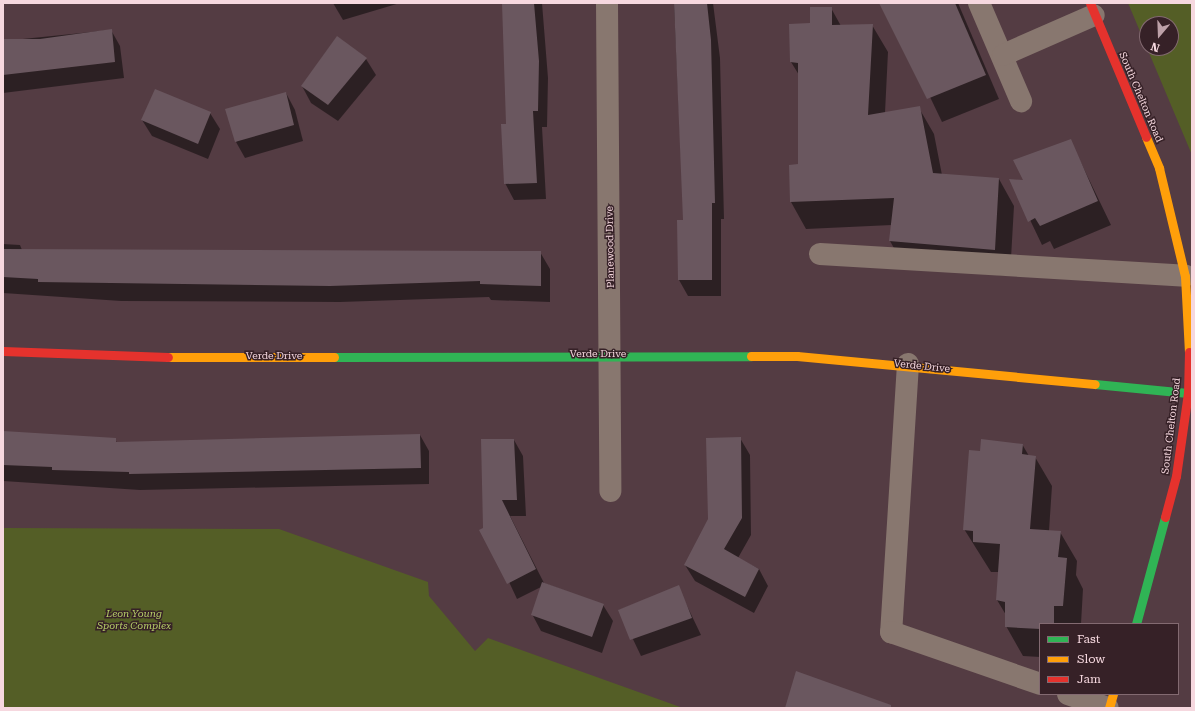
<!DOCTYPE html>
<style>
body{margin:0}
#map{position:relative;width:1195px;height:711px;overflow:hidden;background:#543c43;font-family:"Roboto Serif",serif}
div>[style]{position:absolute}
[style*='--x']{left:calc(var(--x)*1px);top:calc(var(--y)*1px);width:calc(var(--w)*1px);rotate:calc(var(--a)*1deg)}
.green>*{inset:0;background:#545e26}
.shadow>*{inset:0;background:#0007}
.building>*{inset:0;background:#6a575f}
.street>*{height:22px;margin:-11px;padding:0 11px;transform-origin:11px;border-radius:11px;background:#88776f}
.fast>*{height:9px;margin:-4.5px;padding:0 4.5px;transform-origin:4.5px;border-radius:4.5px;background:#30b455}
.slow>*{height:9px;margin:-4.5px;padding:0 4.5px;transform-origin:4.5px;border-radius:4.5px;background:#ff9f0a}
.jam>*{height:9px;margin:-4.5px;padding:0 4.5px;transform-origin:4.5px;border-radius:4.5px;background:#e5322d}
span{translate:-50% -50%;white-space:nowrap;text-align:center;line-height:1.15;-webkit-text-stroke:3px #362127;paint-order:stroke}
.street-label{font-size:10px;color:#f6d8df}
.park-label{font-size:10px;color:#b7d068;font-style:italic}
.frame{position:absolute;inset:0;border:4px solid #f6d8df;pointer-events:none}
.legend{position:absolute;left:1039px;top:623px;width:140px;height:72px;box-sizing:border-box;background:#362127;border:1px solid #836a71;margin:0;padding:5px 7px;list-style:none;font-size:12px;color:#f6d8df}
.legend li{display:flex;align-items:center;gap:8px;height:20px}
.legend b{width:20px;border:1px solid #836a71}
.north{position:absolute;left:1139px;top:16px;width:40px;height:40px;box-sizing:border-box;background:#362127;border:1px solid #836a71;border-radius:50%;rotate:199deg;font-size:11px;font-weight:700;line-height:16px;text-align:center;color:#f6d8df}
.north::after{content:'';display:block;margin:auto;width:14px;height:18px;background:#bda1a8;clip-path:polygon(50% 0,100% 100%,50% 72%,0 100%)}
</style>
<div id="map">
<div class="green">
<div style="clip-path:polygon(1128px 3px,1192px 3px,1192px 155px,1147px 48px,1171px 48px,1171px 24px,1147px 24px,1147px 48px)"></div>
<div style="clip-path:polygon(3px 528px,279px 529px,428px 582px,429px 596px,475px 651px,488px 638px,683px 708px,3px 708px)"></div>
</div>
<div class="shadow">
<div style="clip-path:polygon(333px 3px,400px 3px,343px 20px)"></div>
<div style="clip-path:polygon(503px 3px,542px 3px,548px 78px,547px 127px,542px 127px,546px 199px,514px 200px,505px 183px,508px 125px)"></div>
<div style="clip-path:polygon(674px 3px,713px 3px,720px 58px,724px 219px,721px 219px,721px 296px,688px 296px,679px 280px,684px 221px)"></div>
<div style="clip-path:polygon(885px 3px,958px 3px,999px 99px,942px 122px)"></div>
<div style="clip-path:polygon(831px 8px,841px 26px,872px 25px,888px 52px,885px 113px,919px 108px,934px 134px,942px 175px,999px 179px,1014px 206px,1010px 276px,905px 268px,890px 241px,892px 225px,806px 229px,791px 202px,790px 166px,799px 165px,799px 75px,791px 62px,811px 24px)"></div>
<div style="clip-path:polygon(111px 30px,120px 46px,124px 78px,3px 93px,3px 41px)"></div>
<div style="clip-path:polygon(337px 37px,366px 59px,376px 75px,338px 121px,311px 103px,302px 86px)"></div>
<div style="clip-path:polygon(286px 93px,295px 110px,303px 141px,245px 158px,236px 142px)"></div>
<div style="clip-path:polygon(210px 113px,220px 129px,208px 159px,152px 136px,142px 120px)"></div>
<div style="clip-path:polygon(1070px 140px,1111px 225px,1054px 249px,1050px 241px,1042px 245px,1011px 180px,1025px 181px)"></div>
<div style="clip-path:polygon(3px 244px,20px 245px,22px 250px,540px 252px,550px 269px,550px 302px,491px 300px,489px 297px,340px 302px,121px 301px,3px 293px)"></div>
<div style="clip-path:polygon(3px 433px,115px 439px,117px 443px,420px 435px,429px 451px,429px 484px,140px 490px,3px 481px)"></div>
<div style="clip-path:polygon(740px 438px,750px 455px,751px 535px,738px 558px,759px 569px,768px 586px,754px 613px,695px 581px,685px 565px,710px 519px)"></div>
<div style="clip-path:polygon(514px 440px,523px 456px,526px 516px,510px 516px,544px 583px,603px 605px,613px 621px,602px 653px,541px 631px,532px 614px,541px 587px,517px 599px,484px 528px)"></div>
<div style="clip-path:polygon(1022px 444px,1029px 456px,1035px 457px,1052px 486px,1049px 531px,1060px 532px,1077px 561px,1076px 575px,1083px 589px,1081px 624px,1040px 624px,1040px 657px,1023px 656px,1006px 626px,1006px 615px,997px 600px,999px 572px,991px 572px,964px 529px,981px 453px)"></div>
<div style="clip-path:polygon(678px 587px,701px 635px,641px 656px,619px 610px)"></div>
</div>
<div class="building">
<div style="clip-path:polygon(502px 3px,534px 3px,539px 61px,538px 111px,533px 111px,537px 183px,504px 184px,501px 124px,506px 124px)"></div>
<div style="clip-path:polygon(674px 3px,707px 3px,711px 40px,715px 203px,712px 203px,712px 280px,678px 280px,677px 220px,683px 220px)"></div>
<div style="clip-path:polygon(879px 3px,955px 3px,986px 75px,927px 99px)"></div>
<div style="clip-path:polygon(810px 7px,832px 7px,832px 25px,873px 24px,868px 115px,920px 106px,933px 173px,999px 178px,995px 250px,889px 241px,894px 198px,790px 202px,789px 165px,798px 164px,798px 63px,790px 62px,789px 24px,810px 23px)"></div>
<div style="clip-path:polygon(112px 29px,115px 62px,3px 75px,3px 39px,40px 39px)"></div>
<div style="clip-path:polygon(337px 36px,367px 58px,328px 105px,301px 86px)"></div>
<div style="clip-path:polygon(155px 89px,211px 112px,198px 144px,141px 120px)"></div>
<div style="clip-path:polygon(286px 92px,294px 125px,235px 142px,225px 109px)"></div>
<div style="clip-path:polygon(1071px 139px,1098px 201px,1040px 226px,1035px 218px,1028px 222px,1009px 179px,1023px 180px,1013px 160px)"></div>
<div style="clip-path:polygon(3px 249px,541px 251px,541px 286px,480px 284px,480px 281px,330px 286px,38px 282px,38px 279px,3px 277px)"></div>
<div style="clip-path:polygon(3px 431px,116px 438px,116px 442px,420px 434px,421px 468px,129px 474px,129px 472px,52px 470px,52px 467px,3px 465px)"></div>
<div style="clip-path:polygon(741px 437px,742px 518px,724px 549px,759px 569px,745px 597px,684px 565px,708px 519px,706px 438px)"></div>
<div style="clip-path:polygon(481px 439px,514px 439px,517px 500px,502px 500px,536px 569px,507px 584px,479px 530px,483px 528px)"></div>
<div style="clip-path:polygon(981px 439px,1023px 444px,1022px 454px,1036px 456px,1030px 529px,1061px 531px,1058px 557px,1067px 558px,1063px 606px,1054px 606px,1054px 624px,1040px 624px,1040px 629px,1005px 627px,1005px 602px,996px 600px,1000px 544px,973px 542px,973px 531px,963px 530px,969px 450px,980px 451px)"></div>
<div style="clip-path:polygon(542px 582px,604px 604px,592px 637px,531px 615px)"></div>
<div style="clip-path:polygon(679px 585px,692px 618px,630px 640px,618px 610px)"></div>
<div style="clip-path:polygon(796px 671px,891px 705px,891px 708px,785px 708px)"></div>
</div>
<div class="street">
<div style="--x:607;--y:3;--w:488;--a:89.6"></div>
<div style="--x:979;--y:3;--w:107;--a:66.8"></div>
<div style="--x:1003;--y:55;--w:99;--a:-23.7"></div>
<div style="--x:820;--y:254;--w:366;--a:3.4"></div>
<div style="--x:908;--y:364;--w:269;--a:93.6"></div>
<div style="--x:891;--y:632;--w:158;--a:19.2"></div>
<div style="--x:1068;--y:694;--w:42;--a:19.3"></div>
</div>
<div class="fast">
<div style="--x:334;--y:357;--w:417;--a:-0.1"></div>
<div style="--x:1095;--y:384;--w:93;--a:5.5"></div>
<div style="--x:1136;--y:624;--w:111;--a:-74.8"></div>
</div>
<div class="slow">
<div style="--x:1146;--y:137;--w:34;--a:67"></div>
<div style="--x:1159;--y:168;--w:111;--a:76.5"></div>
<div style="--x:1185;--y:276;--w:76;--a:87"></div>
<div style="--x:751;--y:356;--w:46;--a:0"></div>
<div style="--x:797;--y:356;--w:299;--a:5.4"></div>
<div style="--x:168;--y:357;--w:166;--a:0"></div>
<div style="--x:1109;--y:708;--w:15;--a:-74"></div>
</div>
<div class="jam">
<div style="--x:1090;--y:3;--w:145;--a:67.3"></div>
<div style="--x:3;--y:351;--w:165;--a:2.1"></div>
<div style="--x:1165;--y:517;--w:42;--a:-75"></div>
<div style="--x:1176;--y:476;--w:84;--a:-81.8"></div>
<div style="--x:1188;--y:393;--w:41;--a:-88.6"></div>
</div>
<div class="street-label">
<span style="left:1141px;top:97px;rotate:67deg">South Chelton Road</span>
<span style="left:610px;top:247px;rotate:-91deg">Planewood Drive</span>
<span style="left:598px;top:354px">Verde Drive</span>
<span style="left:274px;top:356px">Verde Drive</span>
<span style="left:922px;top:366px;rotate:6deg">Verde Drive</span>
<span style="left:1171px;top:426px;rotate:-83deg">South Chelton Road</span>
</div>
<div class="park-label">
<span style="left:134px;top:619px">Leon Young<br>Sports Complex</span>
</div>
<div class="frame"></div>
<ul class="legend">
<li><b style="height:5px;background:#30b455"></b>Fast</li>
<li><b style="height:5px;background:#ff9f0a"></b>Slow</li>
<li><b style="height:5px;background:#e5322d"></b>Jam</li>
</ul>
<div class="north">N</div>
</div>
